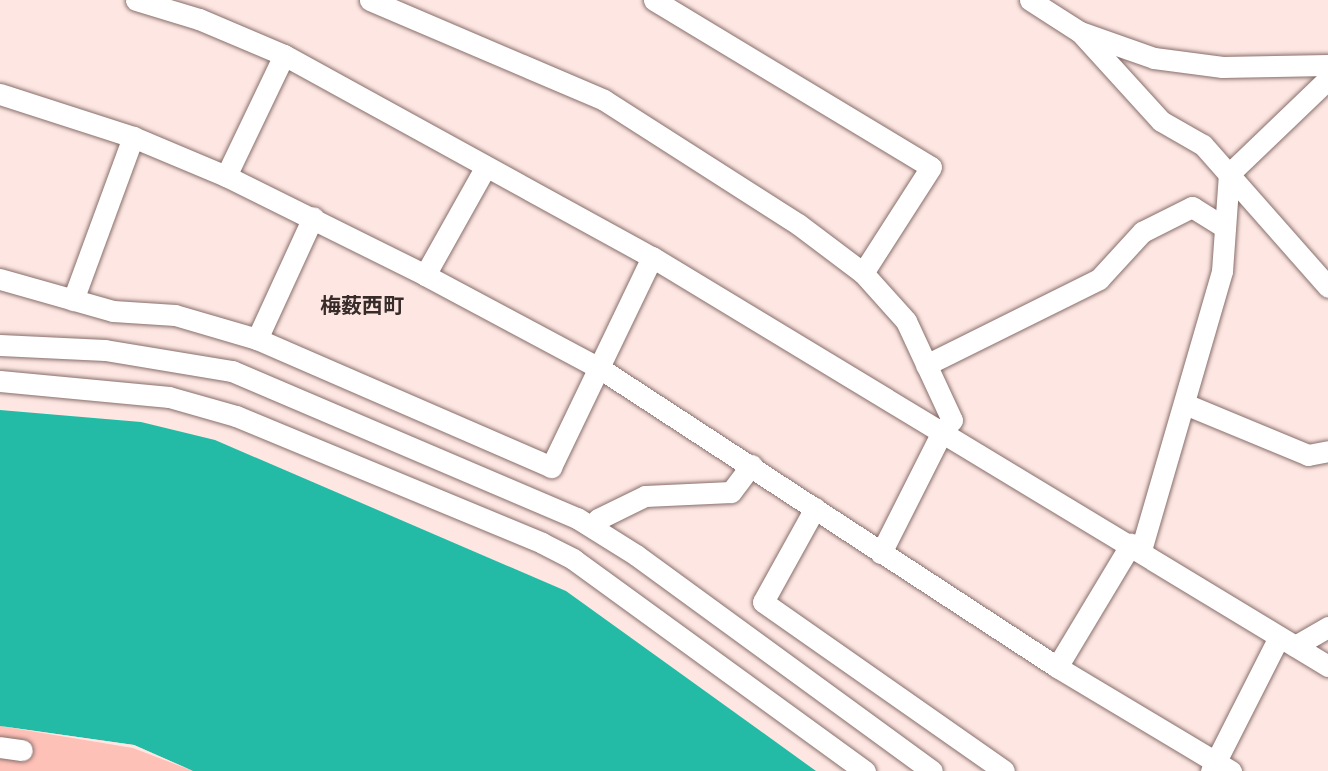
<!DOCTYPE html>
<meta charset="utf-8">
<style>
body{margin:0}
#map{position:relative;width:1328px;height:771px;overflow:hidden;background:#fee7e3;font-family:Barlow,"Noto Sans JP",sans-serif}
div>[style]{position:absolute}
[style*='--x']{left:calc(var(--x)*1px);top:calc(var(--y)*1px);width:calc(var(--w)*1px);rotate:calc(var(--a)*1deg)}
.green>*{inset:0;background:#fec1b8}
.water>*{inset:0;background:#23bba6}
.pier>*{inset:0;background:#fee7e3}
.roads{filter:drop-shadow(0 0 2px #876e6a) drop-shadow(0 0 2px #876e6a)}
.street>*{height:21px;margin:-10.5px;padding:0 10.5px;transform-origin:10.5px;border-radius:10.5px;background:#fff}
span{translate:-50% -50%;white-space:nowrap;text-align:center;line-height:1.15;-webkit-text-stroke:6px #fee7e3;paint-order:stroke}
.quarter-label{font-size:21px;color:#372c2a;font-weight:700}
</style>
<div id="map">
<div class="green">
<div style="clip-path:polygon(0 726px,134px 745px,193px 771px,0 771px)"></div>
</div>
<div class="water">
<div style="clip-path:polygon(0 410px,141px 422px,215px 440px,566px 591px,816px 771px,193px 771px,134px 745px,0 726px)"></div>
</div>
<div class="pier">
<div style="clip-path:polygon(0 726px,134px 745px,193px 771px,133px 748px)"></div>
</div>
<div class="roads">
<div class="street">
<div style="--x:136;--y:0;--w:66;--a:16.8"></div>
<div style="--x:199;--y:19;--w:92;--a:23"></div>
<div style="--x:284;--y:55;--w:420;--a:28.8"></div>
<div style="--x:652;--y:257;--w:790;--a:31.18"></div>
<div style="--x:370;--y:0;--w:254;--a:23.1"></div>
<div style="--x:604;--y:100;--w:230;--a:32.6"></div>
<div style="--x:798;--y:224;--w:81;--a:37"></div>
<div style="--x:863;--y:273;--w:64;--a:48.1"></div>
<div style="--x:906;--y:321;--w:109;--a:65.1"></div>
<div style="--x:952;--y:420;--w:13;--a:132"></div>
<div style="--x:943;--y:430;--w:138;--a:116.8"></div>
<div style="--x:654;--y:0;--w:323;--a:31.1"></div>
<div style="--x:931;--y:167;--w:126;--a:122.7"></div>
<div style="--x:1030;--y:0;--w:59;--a:32.6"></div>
<div style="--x:1080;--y:32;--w:78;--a:19.4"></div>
<div style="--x:1154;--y:58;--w:69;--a:7.5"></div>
<div style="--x:1222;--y:67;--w:106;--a:-1.1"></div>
<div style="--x:1080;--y:32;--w:120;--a:47.7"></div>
<div style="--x:1161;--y:121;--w:48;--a:29.7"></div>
<div style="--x:1203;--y:145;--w:189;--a:48.6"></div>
<div style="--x:0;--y:94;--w:140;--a:17.9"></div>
<div style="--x:133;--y:137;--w:101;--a:22.8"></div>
<div style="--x:226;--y:176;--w:222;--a:26.4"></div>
<div style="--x:425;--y:275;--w:200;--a:28.1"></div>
<div style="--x:601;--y:369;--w:545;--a:33.16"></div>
<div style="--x:1057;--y:667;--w:203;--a:30.9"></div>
<div style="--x:226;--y:176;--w:134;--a:-64.4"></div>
<div style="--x:425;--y:275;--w:123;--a:-60.7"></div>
<div style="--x:0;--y:279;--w:117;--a:15.8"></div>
<div style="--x:113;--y:311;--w:62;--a:3.7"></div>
<div style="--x:175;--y:315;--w:85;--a:16.3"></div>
<div style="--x:257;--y:339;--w:321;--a:23.5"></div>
<div style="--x:551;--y:467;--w:233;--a:-64.3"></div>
<div style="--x:73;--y:300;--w:174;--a:-69.8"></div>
<div style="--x:257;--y:339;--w:134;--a:-65.3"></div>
<div style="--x:0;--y:345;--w:105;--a:2.7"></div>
<div style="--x:105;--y:350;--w:129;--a:9.4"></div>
<div style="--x:232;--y:371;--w:375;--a:23.1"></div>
<div style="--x:577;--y:518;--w:70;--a:32.1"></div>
<div style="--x:636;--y:555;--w:366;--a:36.1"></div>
<div style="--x:926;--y:365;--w:193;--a:-26.4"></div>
<div style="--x:1099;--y:279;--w:64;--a:-47.5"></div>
<div style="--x:1142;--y:232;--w:56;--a:-26.6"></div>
<div style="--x:1192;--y:207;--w:39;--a:32"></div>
<div style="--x:0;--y:381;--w:170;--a:5.4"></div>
<div style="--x:169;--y:397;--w:70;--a:15.8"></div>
<div style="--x:236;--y:416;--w:331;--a:22.5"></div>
<div style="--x:542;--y:543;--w:35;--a:27"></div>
<div style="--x:573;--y:559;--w:361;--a:36"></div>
<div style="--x:1185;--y:404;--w:133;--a:22.5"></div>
<div style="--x:1308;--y:455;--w:20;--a:-11"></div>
<div style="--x:815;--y:508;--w:107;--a:119"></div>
<div style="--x:763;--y:602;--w:294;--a:35"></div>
<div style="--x:595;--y:528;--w:9;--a:-72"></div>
<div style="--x:598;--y:519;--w:52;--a:-26.1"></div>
<div style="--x:645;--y:496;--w:86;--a:-2.7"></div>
<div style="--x:731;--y:492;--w:34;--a:-53"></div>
<div style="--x:1141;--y:550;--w:291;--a:-73.8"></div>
<div style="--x:1222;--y:271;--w:97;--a:-85.9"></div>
<div style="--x:1229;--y:174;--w:137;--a:-43.8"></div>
<div style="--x:1295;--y:646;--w:38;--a:-30"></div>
<div style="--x:1057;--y:667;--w:144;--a:-59"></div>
<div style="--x:0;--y:747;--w:22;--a:8"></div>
<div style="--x:1211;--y:771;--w:150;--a:-63.1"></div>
</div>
</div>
<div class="quarter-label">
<span style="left:362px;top:305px">梅薮西町</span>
</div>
</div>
